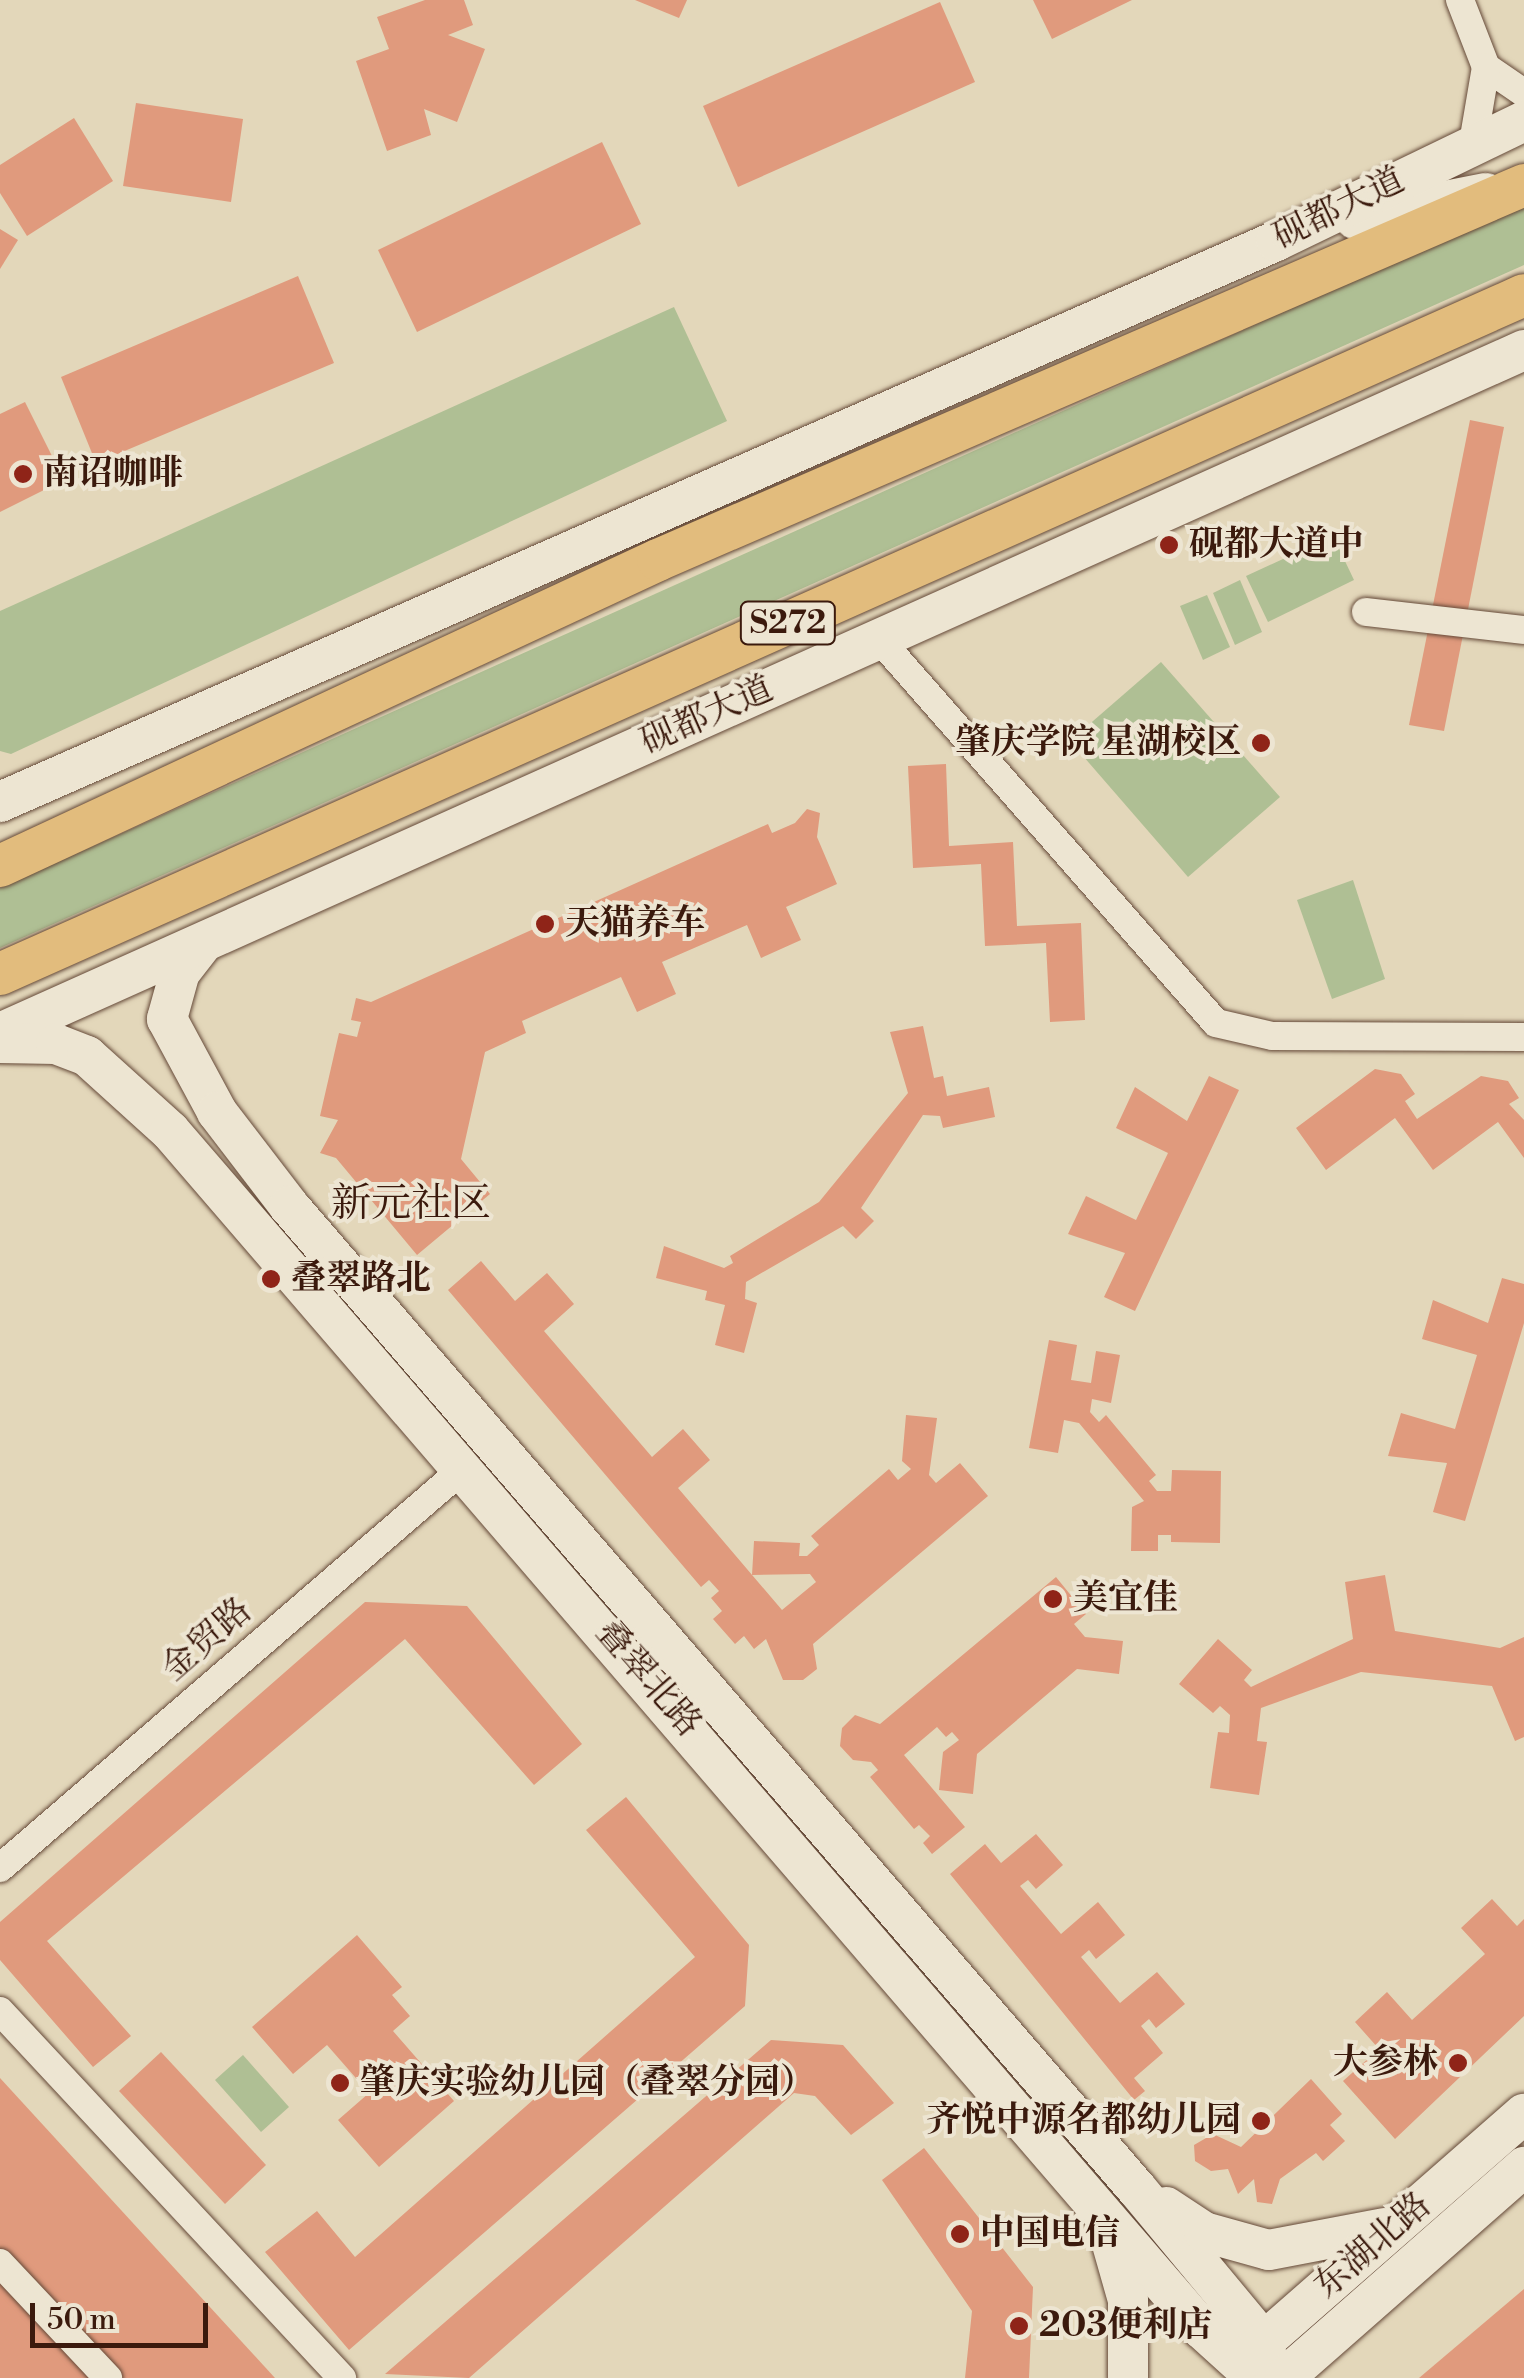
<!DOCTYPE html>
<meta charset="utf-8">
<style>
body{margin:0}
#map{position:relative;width:1524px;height:2378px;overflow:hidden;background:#e3d7ba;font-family:"Libre Bodoni","Noto Serif SC",serif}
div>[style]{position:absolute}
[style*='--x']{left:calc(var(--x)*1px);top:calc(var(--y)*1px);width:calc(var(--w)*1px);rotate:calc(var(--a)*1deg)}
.green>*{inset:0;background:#afbf94}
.building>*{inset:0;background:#e09a7d}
.roads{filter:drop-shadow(0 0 2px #654938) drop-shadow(0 0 2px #654938)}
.street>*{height:28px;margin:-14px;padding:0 14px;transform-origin:14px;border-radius:14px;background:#ede5d2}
.secondary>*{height:40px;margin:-20px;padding:0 20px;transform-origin:20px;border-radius:20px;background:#ede5d2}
.primary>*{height:42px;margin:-21px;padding:0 21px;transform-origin:21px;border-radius:21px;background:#e2bc7d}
.dots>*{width:28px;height:28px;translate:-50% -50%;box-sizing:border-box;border:5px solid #ede5d2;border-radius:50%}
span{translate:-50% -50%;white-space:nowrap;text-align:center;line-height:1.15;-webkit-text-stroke:8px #ede5d2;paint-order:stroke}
.shield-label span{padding:2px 8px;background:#ede5d2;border:2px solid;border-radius:8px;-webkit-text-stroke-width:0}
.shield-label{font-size:32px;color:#3b1a0d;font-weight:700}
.street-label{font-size:35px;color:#3b1a0d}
.poi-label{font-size:35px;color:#3b1a0d;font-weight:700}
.left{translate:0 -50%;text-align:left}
.right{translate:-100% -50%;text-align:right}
.quarter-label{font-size:40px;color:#3b1a0d}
.scale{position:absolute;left:30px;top:2303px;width:178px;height:45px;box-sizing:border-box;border:5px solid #3b1a0d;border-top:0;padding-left:12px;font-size:30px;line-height:35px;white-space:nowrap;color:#3b1a0d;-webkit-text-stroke:8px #ede5d2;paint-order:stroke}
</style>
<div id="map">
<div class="green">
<div style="clip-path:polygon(1524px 204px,1524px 265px,0 948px,0 888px)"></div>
<div style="clip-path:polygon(674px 307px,727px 421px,11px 754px,0 751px,0 611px)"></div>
<div style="clip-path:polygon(1333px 536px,1354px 580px,1268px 622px,1246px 576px)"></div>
<div style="clip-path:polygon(1240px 580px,1262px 632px,1235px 645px,1213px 593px)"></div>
<div style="clip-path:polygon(1207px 595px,1230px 647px,1203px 660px,1180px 606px)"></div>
<div style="clip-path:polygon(1161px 662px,1280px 797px,1188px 877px,1070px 741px)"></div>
<div style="clip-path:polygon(1353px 880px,1385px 979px,1332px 999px,1297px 900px)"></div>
<div style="clip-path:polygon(243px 2055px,289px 2107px,261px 2132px,215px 2080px)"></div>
</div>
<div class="building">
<div style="clip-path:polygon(425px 0,464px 0,473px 25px,448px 35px,485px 49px,457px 122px,424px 109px,431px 135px,387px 151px,356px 61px,389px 49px,377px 17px)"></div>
<div style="clip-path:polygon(635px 0,687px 0,679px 18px)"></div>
<div style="clip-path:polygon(1033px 0,1132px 0,1052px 39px)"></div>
<div style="clip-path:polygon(940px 2px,975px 82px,738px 187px,703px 106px)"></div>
<div style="clip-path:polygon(136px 103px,243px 119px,231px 202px,123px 186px)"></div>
<div style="clip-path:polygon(74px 118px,113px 181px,27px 236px,0 193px,0 165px)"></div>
<div style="clip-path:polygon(602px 142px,641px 224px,417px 332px,378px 250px)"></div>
<div style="clip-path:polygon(0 229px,18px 240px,0 269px)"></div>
<div style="clip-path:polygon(298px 276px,334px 363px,96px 463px,61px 377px)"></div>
<div style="clip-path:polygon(25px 402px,64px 480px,0 512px,0 414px)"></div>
<div style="clip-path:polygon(1470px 420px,1504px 427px,1444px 731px,1409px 725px)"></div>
<div style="clip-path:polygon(946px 764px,949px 846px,1013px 842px,1017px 926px,1081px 923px,1085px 1020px,1050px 1022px,1046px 943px,985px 946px,981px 864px,913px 868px,908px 766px)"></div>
<div style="clip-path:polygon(807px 809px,820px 813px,817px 837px,837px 884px,786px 907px,801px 940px,761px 958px,747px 925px,662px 962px,676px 994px,637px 1012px,621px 977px,522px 1021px,526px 1033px,485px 1052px,461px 1159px,490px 1194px,417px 1255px,336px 1158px,320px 1153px,338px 1120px,320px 1116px,339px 1033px,357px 1037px,361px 1022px,351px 1020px,356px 998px,371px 1002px,768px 824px,772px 833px,795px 823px)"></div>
<div style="clip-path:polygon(923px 1026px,934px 1078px,943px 1076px,947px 1096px,989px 1087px,995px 1117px,943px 1128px,940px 1116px,923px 1115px,861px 1208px,874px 1221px,856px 1239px,843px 1226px,746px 1282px,745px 1299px,757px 1303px,744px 1353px,715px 1345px,725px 1305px,705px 1300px,707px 1291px,656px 1278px,664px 1246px,724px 1268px,733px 1263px,730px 1256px,819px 1202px,908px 1093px,890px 1032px)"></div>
<div style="clip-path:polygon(1375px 1069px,1401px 1074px,1415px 1094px,1405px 1101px,1417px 1119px,1481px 1076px,1508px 1081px,1519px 1098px,1509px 1104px,1524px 1120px,1524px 1158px,1498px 1122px,1433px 1170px,1395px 1118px,1326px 1170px,1296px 1128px)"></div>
<div style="clip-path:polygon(1209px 1076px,1239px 1090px,1135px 1311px,1104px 1297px,1125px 1253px,1068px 1234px,1086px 1196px,1136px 1220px,1168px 1153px,1116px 1128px,1135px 1087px,1187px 1121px)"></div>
<div style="clip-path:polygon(481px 1261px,515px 1301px,547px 1273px,574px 1304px,544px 1331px,652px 1457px,683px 1429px,710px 1460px,678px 1488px,782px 1610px,816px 1582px,810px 1574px,752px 1575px,754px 1541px,800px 1543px,799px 1556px,807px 1556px,819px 1545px,811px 1536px,889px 1469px,898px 1480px,911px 1469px,902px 1461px,906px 1415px,937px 1418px,929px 1475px,936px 1483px,960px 1463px,988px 1496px,813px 1644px,817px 1669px,803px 1680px,783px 1680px,766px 1639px,754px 1649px,744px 1636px,735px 1644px,713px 1619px,722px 1611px,711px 1598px,719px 1591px,709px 1580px,701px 1587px,448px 1290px)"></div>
<div style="clip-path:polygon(1502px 1278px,1524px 1284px,1524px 1323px,1465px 1521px,1433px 1512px,1447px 1463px,1388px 1456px,1401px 1413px,1455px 1429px,1477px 1355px,1422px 1339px,1433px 1300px,1488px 1323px)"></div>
<div style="clip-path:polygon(1049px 1340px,1077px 1345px,1071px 1380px,1091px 1383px,1096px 1351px,1120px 1355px,1111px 1403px,1092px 1399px,1090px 1412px,1099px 1422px,1106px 1415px,1156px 1475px,1149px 1481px,1157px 1491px,1171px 1491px,1172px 1470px,1221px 1471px,1220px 1543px,1171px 1542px,1171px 1535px,1158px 1535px,1158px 1551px,1131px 1551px,1132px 1507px,1144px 1501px,1079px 1423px,1064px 1420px,1058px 1453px,1029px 1448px)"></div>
<div style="clip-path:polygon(1385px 1575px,1395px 1631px,1500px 1648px,1524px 1637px,1524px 1737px,1515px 1741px,1492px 1686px,1361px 1672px,1261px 1708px,1257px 1741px,1267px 1742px,1259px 1795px,1210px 1788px,1218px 1732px,1229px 1733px,1230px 1715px,1220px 1706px,1213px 1713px,1179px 1684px,1218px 1639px,1252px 1670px,1244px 1680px,1251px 1687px,1353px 1639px,1345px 1582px)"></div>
<div style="clip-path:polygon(1056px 1577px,1086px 1614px,1074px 1624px,1085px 1637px,1123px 1641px,1119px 1674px,1077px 1669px,977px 1754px,973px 1794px,939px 1790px,943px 1752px,959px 1740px,952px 1732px,946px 1737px,937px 1727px,904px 1755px,965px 1827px,932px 1854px,923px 1843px,930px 1836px,919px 1825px,914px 1829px,870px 1777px,878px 1770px,871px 1762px,853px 1760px,840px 1746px,842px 1728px,855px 1715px,880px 1724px)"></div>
<div style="clip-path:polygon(365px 1602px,467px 1606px,582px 1744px,534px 1785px,405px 1639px,47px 1941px,131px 2036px,93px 2067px,0 1960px,0 1922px)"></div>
<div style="clip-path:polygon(626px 1797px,749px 1945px,745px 2006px,349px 2350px,265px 2252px,317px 2211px,355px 2257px,695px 1957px,586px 1830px)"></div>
<div style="clip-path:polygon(1036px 1834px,1063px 1865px,1036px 1889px,1028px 1880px,1020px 1886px,1061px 1934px,1098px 1902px,1125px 1935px,1096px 1959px,1089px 1950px,1081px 1957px,1120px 2003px,1157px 1972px,1185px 2004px,1156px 2028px,1149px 2019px,1141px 2026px,1163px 2053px,1134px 2078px,1145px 2091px,1134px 2100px,950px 1874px,985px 1844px,1001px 1863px)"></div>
<div style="clip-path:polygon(1492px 1899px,1517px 1926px,1524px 1919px,1524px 2016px,1395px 2139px,1343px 2081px,1379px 2049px,1355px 2022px,1387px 1992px,1412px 2020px,1485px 1954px,1461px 1928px)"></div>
<div style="clip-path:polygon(357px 1935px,402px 1987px,392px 1995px,410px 2016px,393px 2031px,454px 2101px,379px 2167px,338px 2120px,369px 2093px,327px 2045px,293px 2074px,252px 2027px)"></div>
<div style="clip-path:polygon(771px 2040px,843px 2045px,894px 2103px,851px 2135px,815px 2096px,794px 2093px,469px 2378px,385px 2374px)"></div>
<div style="clip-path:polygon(161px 2052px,266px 2165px,225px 2204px,119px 2091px)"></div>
<div style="clip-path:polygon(0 2078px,275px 2378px,0 2378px)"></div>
<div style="clip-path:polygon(1311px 2079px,1342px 2114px,1330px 2125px,1345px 2141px,1323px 2161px,1316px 2153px,1280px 2179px,1272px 2204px,1257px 2202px,1254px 2179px,1238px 2194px,1228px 2169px,1211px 2171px,1195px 2161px,1194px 2145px,1213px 2134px,1241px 2147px)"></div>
<div style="clip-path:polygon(924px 2148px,1033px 2287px,1029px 2378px,965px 2378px,972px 2311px,882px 2180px)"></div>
<div style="clip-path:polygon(1524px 2289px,1524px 2378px,1419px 2378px)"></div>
</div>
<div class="roads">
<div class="street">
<div style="--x:1460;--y:0;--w:72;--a:68.8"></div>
<div style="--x:1486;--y:67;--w:46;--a:34.4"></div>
<div style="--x:1473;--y:143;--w:77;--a:-80.3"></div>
<div style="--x:1366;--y:612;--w:159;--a:6.5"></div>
<div style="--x:880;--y:640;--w:509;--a:48.74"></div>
<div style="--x:1216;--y:1023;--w:57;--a:13.1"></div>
<div style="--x:1272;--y:1036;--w:252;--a:0.2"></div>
<div style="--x:0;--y:1868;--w:613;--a:-40.76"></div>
<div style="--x:0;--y:2011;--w:502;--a:47.02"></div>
<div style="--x:0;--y:2263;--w:158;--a:46.8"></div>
</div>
<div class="secondary">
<div style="--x:1355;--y:219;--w:133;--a:-11.3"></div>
<div style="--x:0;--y:802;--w:1394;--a:-23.73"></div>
<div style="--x:1276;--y:241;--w:276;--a:-25.8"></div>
<div style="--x:203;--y:943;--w:37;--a:128"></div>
<div style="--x:180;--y:972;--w:49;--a:105.5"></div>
<div style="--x:167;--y:1019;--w:106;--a:61.7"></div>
<div style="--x:217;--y:1112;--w:118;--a:52.5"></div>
<div style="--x:289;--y:1206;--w:1298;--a:49.22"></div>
<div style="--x:1137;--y:2189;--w:199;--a:50.3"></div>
<div style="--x:1264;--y:2342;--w:37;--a:79"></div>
<div style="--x:0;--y:1033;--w:1670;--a:-24.14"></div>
<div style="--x:0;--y:1043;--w:56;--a:1"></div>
<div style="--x:56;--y:1044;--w:33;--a:21"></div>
<div style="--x:87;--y:1056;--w:112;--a:42.1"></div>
<div style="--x:170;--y:1131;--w:1581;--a:49.26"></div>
<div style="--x:1202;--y:2329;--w:73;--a:42.2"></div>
<div style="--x:1166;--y:2207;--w:45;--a:33.3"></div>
<div style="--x:1204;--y:2232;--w:67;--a:15.5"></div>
<div style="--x:1269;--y:2250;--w:117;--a:-10.8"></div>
<div style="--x:1108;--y:2230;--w:73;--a:74.1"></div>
<div style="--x:1128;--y:2300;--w:78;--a:90"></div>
<div style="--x:1245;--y:2358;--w:371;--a:-41.2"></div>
<div style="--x:1284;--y:2378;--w:320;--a:-41.3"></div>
</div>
<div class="primary">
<div style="--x:0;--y:866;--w:726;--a:-24.94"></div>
<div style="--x:658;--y:560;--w:944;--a:-23.41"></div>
<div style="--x:0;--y:974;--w:1668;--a:-24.01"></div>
</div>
</div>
<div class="dots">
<div style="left:23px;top:474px;background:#8f2418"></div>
<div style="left:1169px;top:545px;background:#8f2418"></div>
<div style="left:1261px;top:743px;background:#8f2418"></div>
<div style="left:545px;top:924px;background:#8f2418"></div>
<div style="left:271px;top:1279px;background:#8f2418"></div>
<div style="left:1053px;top:1599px;background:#8f2418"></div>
<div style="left:1458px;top:2063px;background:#8f2418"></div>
<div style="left:340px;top:2083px;background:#8f2418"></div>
<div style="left:1261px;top:2121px;background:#8f2418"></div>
<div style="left:960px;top:2234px;background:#8f2418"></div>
<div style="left:1019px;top:2326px;background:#8f2418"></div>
</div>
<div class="shield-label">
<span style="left:788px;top:623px">S272</span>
</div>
<div class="street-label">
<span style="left:1339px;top:209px;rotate:-26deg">砚都大道</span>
<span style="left:707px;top:716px;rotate:-24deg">砚都大道</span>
<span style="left:207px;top:1640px;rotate:-41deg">金贸路</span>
<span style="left:648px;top:1679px;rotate:49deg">叠翠北路</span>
<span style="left:1373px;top:2246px;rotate:-41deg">东湖北路</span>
</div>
<div class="poi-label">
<span class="left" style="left:43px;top:474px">南诏咖啡</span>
<span class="left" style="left:1189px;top:545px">砚都大道中</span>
<span class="right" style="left:1241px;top:743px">肇庆学院 星湖校区</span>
<span class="left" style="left:565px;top:924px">天猫养车</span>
<span class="left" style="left:291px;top:1279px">叠翠路北</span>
<span class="left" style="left:1073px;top:1599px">美宜佳</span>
<span class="right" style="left:1438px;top:2063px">大参林</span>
<span class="left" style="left:360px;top:2083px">肇庆实验幼儿园（叠翠分园）</span>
<span class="right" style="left:1241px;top:2121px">齐悦中源名都幼儿园</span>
<span class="left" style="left:980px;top:2234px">中国电信</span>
<span class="left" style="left:1039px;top:2326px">203便利店</span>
</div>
<div class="quarter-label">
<span style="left:411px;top:1204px">新元社区</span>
</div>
<div class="scale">50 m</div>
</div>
